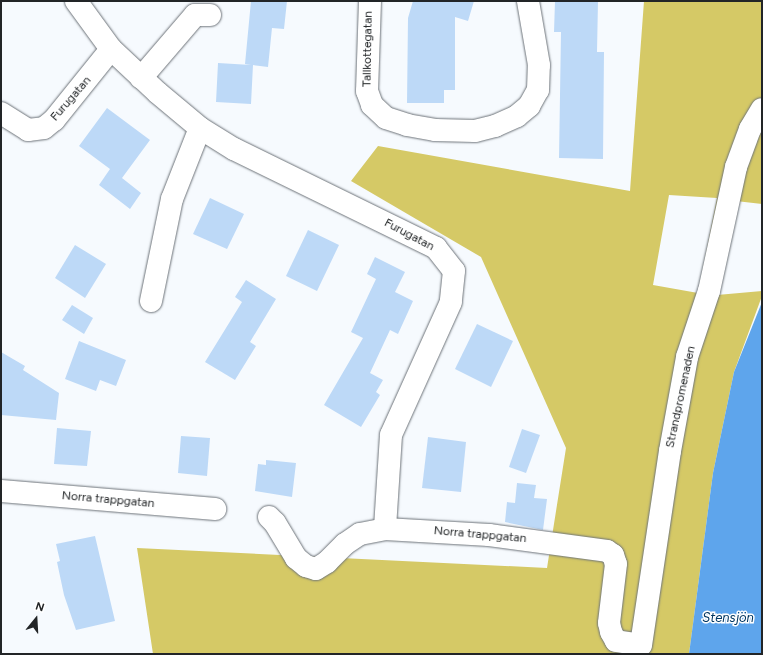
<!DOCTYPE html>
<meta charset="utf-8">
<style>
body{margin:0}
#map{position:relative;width:763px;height:655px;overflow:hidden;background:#f6fafe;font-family:Figtree,sans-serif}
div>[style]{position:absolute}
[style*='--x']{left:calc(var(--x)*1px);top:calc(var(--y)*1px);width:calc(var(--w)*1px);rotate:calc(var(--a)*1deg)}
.green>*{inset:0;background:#d5c966}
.water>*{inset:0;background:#5ea5ec}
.building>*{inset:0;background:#bdd9f7}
.roads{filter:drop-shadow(0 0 1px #6d7379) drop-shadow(0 0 1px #6d7379)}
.minor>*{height:22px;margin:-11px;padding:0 11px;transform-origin:11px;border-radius:11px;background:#fff}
span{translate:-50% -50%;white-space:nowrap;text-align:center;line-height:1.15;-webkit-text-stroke:3px #fff;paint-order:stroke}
.street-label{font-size:12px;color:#222527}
.water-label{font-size:13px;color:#003662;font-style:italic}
.frame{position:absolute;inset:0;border:2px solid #222527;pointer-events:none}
.north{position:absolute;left:16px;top:599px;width:40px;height:40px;-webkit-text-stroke:3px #fff;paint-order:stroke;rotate:18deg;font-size:11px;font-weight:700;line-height:16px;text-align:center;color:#222527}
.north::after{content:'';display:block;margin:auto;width:14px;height:18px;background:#222527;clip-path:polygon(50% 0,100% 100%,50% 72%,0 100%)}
</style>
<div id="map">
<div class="green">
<div style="clip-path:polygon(evenodd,644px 1px,762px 1px,762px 204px,736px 201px,717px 295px,762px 291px,762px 296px,734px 372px,713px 473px,689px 654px,153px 654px,137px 548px,547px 568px,566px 448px,481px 257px,351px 181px,378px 146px,630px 191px,644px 1px,669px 195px,717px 198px,698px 293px,653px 285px,669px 195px)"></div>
</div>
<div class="water">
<div style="clip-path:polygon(762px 302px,762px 654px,689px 654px,713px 473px,734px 372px)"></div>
</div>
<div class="building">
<div style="clip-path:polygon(251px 1px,287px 1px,284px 29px,272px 28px,268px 67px,253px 65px,251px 104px,216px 102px,218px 63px,251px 65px,245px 64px)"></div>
<div style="clip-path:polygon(413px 1px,474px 1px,468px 21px,455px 17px,455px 90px,444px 90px,444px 103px,407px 103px,408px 18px)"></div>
<div style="clip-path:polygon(555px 1px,598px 1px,597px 52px,604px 52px,603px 159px,559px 158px,561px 32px,554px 32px)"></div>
<div style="clip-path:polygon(107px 108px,150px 140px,122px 178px,141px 193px,130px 209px,99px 185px,110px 169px,79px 146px)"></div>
<div style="clip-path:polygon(210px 198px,244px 214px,227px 249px,193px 234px)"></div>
<div style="clip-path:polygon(308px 230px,339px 245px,317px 291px,286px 276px)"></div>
<div style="clip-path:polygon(75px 245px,106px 264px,85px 298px,55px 278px)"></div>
<div style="clip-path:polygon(375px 257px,405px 272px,395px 292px,413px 301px,398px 334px,390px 330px,370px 373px,383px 380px,376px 392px,380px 395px,361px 427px,324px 405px,363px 338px,351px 332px,376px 279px,367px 274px)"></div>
<div style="clip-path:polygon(246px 280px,276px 299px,250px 342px,256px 346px,235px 380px,205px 362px,242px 302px,235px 297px)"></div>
<div style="clip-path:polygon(72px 305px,93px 318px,84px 334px,62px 320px)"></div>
<div style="clip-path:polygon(477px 324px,513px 341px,491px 387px,455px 369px)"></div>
<div style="clip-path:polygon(79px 341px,126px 360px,116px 386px,100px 380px,96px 391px,65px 379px)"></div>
<div style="clip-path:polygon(1px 352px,25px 366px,23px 370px,59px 393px,56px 420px,1px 415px)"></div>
<div style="clip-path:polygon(57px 428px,91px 431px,87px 466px,54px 464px)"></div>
<div style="clip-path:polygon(522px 429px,540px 435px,526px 473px,509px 467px)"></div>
<div style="clip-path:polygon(181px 436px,210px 438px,207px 476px,178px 473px)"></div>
<div style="clip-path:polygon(428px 437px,466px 442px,461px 492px,422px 488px)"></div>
<div style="clip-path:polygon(266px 460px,296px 463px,292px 497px,255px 491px,258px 464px,266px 465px)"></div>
<div style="clip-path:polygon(517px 483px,536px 485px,534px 498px,547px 499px,543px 530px,505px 522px,507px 502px,515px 503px)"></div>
<div style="clip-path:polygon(95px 536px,115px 621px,76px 630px,64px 595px,57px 562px,60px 561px,56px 544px)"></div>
</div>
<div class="roads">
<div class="minor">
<div style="--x:76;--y:1;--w:59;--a:53.9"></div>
<div style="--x:111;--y:49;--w:64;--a:43.1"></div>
<div style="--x:158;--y:93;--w:55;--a:39.8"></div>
<div style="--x:200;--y:128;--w:40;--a:32"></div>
<div style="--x:234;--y:149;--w:225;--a:26.1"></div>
<div style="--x:436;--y:248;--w:29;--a:52"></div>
<div style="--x:454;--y:271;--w:31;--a:96"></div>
<div style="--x:451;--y:302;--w:146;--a:114.3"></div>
<div style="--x:391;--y:435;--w:94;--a:93.7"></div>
<div style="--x:370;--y:1;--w:90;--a:91.9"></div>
<div style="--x:367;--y:91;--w:15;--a:70"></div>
<div style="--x:372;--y:105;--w:19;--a:43"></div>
<div style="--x:386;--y:118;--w:22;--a:18"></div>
<div style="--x:407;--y:125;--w:28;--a:10"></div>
<div style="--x:435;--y:130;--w:40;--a:1.4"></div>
<div style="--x:475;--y:131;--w:21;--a:-14"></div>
<div style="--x:495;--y:126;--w:24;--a:-24"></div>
<div style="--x:517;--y:116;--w:16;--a:-40"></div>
<div style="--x:529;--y:106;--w:18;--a:-61"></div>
<div style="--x:538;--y:90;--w:25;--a:-88"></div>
<div style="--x:539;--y:65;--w:65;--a:-99.8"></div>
<div style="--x:141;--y:78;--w:83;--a:-49.4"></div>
<div style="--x:195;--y:15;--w:15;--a:0"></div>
<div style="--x:1;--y:113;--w:32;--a:32"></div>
<div style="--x:28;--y:130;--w:16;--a:-7"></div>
<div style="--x:44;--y:128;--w:13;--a:-39"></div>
<div style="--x:54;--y:120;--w:91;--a:-51.2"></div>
<div style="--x:151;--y:301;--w:104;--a:-78.4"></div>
<div style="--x:172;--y:199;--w:76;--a:-68.5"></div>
<div style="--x:1;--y:491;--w:215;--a:4.8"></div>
<div style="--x:269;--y:517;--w:8;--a:45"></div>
<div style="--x:275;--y:523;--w:41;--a:59"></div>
<div style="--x:296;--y:558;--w:13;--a:39"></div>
<div style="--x:306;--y:566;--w:10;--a:17"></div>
<div style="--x:316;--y:569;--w:13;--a:-32"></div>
<div style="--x:327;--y:562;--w:25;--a:-45"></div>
<div style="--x:345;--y:544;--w:18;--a:-34"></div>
<div style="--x:360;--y:534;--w:25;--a:-11"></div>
<div style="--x:385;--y:529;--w:104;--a:3.3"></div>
<div style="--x:489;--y:535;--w:119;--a:7.7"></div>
<div style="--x:607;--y:551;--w:7;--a:34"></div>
<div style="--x:613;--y:555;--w:9;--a:72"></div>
<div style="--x:616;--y:564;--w:59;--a:96.8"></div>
<div style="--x:609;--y:623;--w:9;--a:77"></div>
<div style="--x:611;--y:632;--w:10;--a:61"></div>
<div style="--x:616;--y:641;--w:25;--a:9"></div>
<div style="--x:641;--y:645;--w:196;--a:-81.5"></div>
<div style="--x:670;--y:451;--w:96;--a:-79.7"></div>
<div style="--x:687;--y:357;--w:70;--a:-71.6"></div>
<div style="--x:709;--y:291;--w:127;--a:-77.7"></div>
<div style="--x:736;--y:167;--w:40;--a:-69.8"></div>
<div style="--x:750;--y:129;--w:23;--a:-59"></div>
</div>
</div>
<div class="street-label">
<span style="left:368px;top:49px;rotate:-89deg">Tallkottegatan</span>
<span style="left:71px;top:99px;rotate:-49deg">Furugatan</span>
<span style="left:409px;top:235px;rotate:28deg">Furugatan</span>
<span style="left:681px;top:397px;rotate:-78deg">Strandpromenaden</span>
<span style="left:108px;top:500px;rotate:5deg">Norra trappgatan</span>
<span style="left:480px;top:535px;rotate:5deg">Norra trappgatan</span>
</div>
<div class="water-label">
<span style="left:728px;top:618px">Stensjön</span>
</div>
<div class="frame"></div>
<div class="north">N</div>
</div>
